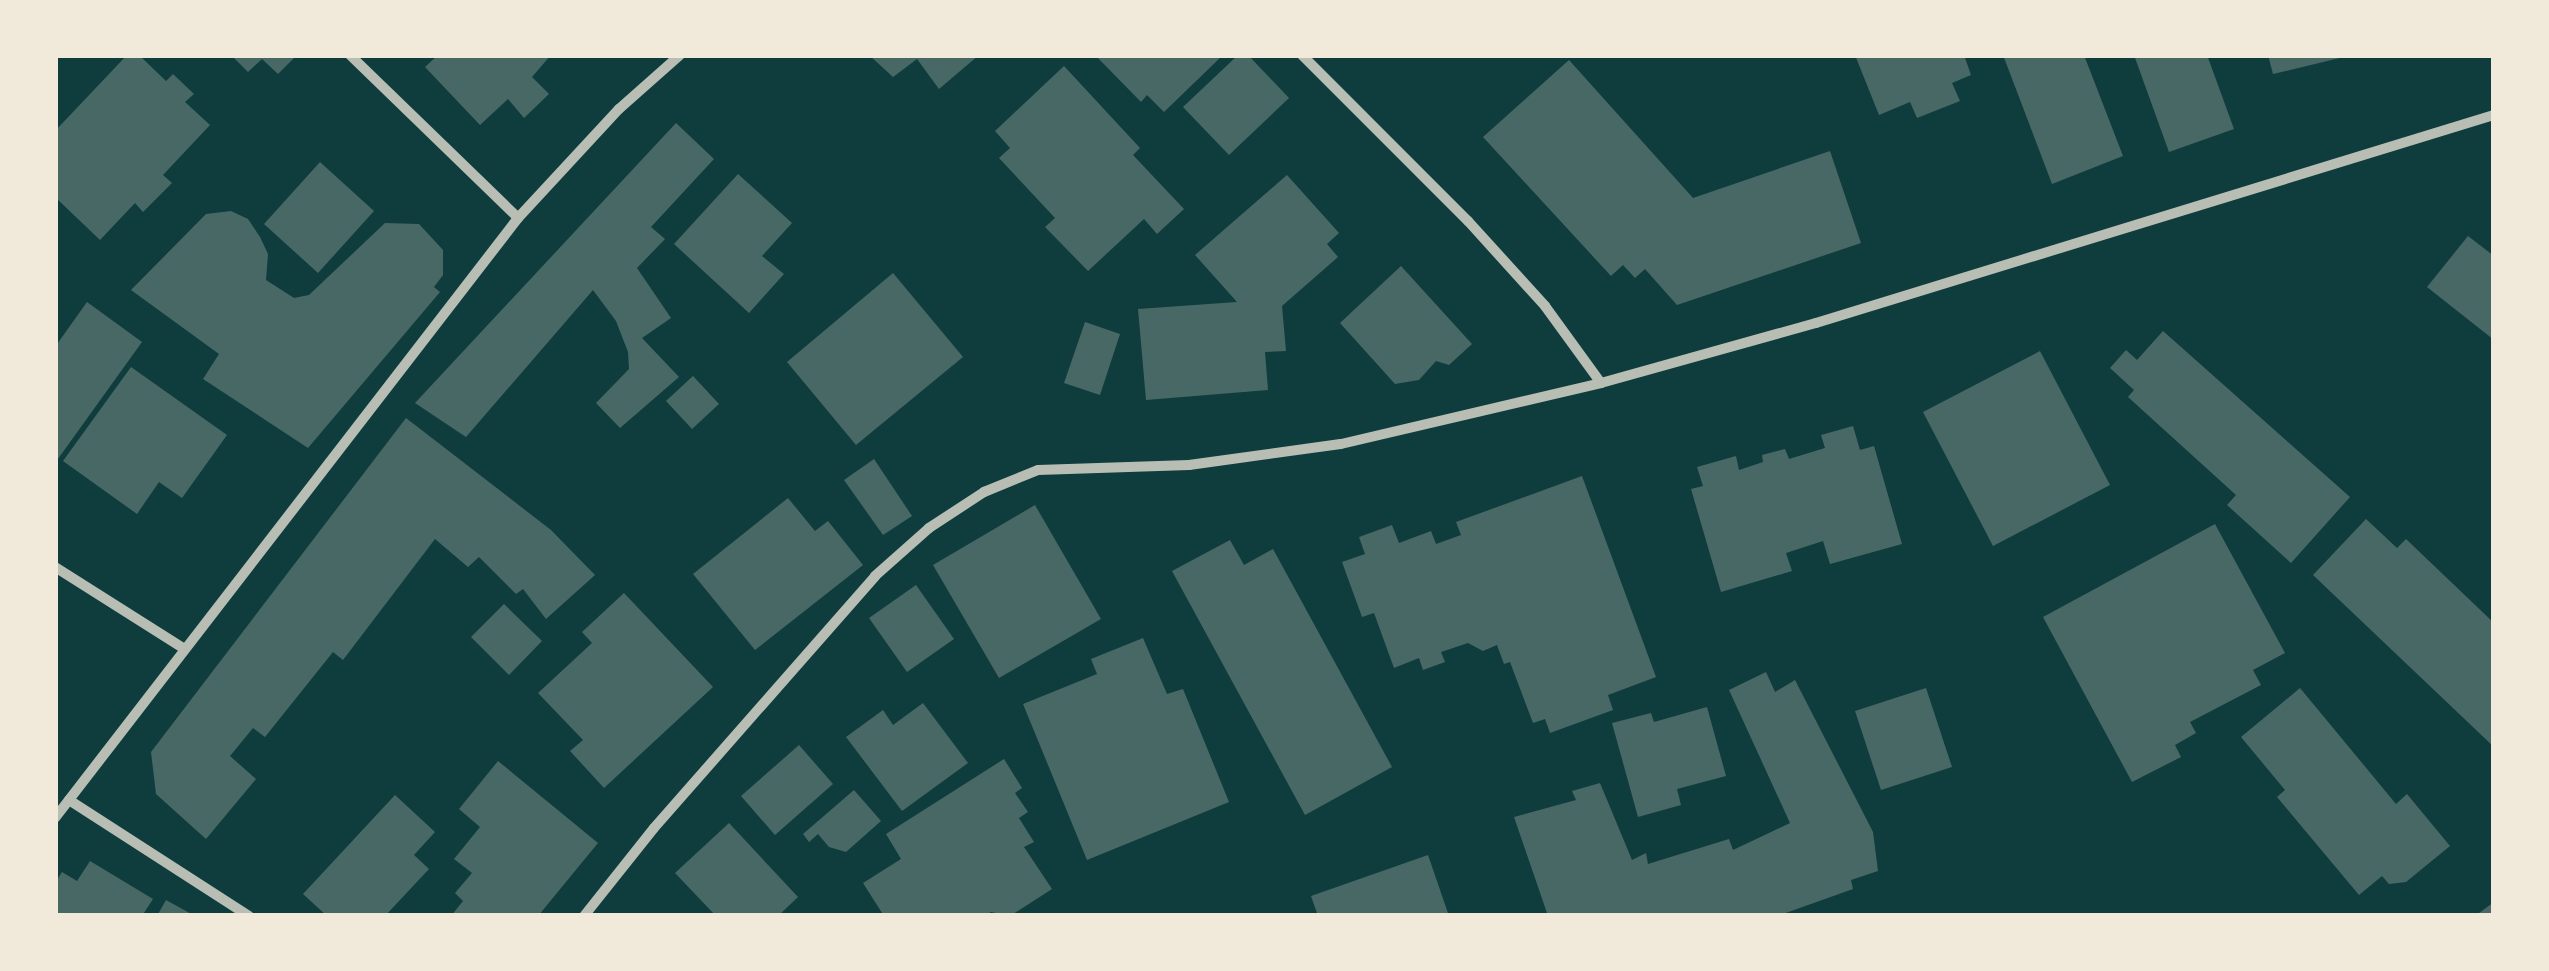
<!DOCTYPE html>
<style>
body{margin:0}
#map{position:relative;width:2549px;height:971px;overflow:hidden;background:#0f3d3e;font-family:Manrope,sans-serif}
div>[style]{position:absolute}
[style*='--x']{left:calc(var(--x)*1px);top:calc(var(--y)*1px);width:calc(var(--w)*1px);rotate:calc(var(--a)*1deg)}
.building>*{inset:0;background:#486865}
.minor>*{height:10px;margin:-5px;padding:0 5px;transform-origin:5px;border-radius:5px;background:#b8beb3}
span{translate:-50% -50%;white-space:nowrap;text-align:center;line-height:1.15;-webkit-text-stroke:8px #f1e9da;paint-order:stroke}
.frame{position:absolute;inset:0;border:58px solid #f1e9da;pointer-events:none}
</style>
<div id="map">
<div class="building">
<div style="clip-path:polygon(127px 55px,139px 55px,166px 81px,173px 74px,194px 94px,185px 102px,210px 125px,163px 175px,172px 183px,143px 212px,135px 203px,100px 240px,55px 197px,55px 131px)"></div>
<div style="clip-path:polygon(231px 55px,297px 55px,278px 74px,262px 59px,248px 72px)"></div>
<div style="clip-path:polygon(438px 55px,551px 55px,532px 77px,549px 94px,524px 118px,508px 99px,480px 125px,425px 67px)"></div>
<div style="clip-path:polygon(869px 55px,979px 55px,939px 89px,917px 59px,893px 77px)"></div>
<div style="clip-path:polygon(1095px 55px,1223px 55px,1164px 112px,1147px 95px,1141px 102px)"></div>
<div style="clip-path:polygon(1238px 55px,1248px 55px,1289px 98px,1229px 155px,1183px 107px)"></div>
<div style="clip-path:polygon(1855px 55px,1964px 55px,1971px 75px,1952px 83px,1960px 101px,1917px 118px,1910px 102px,1879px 115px)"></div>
<div style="clip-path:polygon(2003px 55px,2084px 55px,2123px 156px,2052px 184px)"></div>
<div style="clip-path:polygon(2134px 55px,2207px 55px,2234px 129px,2169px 152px)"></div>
<div style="clip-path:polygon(2268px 55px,2348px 55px,2348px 56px,2273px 74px)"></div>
<div style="clip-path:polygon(1569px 60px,1693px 198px,1830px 151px,1861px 243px,1677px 305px,1645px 269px,1635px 278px,1623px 265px,1611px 276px,1483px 137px)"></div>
<div style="clip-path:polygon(1064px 66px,1140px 148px,1133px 155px,1184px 209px,1157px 234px,1144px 219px,1088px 271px,1045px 227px,1055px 218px,999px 158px,1010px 148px,995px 131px)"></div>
<div style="clip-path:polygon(676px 123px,714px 159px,651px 227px,665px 239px,637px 268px,671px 318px,642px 338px,679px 377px,620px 428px,596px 403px,629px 369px,628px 352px,616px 321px,593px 290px,466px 437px,415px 403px)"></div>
<div style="clip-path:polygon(320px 162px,374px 211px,318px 273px,264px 224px)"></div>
<div style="clip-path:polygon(738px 174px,792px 223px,762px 256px,784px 274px,749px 313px,674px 244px)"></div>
<div style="clip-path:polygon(1287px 175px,1339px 233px,1327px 244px,1338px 257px,1282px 306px,1286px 351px,1265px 352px,1268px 390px,1146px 400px,1138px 309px,1237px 302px,1195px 255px)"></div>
<div style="clip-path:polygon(231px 211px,248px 219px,260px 237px,268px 254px,266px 280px,294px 298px,309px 295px,385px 223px,419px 224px,443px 250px,443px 275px,434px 287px,440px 292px,308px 448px,203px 379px,219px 354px,131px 290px,206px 214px)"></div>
<div style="clip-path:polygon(2468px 236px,2494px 256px,2494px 340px,2427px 287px)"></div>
<div style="clip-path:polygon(1401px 266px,1472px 344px,1449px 365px,1436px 361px,1419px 380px,1395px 384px,1340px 323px)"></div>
<div style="clip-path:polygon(893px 273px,963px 357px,856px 445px,787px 362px)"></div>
<div style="clip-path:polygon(87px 302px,142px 342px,55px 463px,55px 347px)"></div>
<div style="clip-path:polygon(1085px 322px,1120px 334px,1100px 395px,1064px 383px)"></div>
<div style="clip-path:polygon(2163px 331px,2350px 497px,2291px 563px,2227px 505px,2236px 495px,2128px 397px,2134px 390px,2110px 368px,2126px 350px,2137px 360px)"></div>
<div style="clip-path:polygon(2040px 351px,2110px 485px,1993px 546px,1923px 412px)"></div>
<div style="clip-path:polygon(131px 367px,227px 435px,182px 498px,159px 482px,137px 514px,63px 461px)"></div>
<div style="clip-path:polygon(693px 376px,719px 404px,692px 429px,666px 401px)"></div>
<div style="clip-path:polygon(406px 418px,551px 530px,595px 575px,546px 619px,523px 589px,516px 594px,479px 557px,468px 567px,435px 539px,343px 660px,333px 652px,265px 737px,253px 728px,230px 756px,256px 779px,206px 839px,156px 794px,151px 752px)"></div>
<div style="clip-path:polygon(1853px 426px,1860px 450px,1874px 446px,1902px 544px,1830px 564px,1823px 541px,1786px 553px,1792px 571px,1721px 592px,1691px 489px,1703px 486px,1697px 467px,1736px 456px,1739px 470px,1763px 462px,1762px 455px,1785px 449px,1789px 459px,1825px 448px,1821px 435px)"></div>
<div style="clip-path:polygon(874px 459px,912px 516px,883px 535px,844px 480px)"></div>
<div style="clip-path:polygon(1582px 476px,1656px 677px,1608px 695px,1613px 710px,1550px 733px,1545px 719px,1533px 723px,1510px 662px,1504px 664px,1497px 645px,1483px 651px,1468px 643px,1441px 652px,1445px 662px,1423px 670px,1419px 658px,1394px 668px,1374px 613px,1362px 617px,1342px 562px,1365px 554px,1359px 537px,1392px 525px,1399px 543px,1431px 531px,1436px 544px,1461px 535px,1456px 522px)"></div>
<div style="clip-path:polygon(788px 498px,815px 531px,828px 521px,863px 565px,755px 650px,693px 574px)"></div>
<div style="clip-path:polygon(1035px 505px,1101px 619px,999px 678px,933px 565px)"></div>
<div style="clip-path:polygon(2366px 519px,2397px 548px,2406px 539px,2494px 623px,2494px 747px,2313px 575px)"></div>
<div style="clip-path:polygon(2215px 524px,2285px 653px,2253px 670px,2261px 685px,2190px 722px,2196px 733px,2175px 745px,2181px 757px,2132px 782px,2043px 617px)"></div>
<div style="clip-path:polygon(1230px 540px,1244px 565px,1273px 549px,1392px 767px,1305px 815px,1172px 571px)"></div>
<div style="clip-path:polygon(916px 585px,954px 639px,907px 672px,869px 618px)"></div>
<div style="clip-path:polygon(624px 593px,713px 687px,604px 788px,570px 751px,583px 740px,538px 693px,592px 643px,582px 632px)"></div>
<div style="clip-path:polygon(504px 604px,542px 641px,509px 675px,471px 637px)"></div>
<div style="clip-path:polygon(1143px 638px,1167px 694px,1183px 689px,1229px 802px,1087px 860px,1023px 704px,1097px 674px,1091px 659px)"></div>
<div style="clip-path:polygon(1766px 672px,1775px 692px,1795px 680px,1873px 832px,1878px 871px,1851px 880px,1853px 889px,1777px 916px,1548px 916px,1514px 817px,1576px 800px,1572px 791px,1600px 783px,1632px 860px,1646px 853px,1648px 864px,1729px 839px,1733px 850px,1790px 823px,1729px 690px)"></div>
<div style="clip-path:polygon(1926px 688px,1952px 767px,1881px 790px,1855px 711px)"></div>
<div style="clip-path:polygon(2300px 688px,2396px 804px,2407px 794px,2450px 846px,2406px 882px,2389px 884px,2382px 876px,2359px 895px,2277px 797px,2285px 790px,2241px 737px)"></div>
<div style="clip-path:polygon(923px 703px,968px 763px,902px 811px,846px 737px,883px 710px,893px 725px)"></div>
<div style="clip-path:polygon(1707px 707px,1726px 776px,1677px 789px,1681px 805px,1638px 817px,1612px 723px,1651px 713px,1654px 722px)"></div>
<div style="clip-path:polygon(799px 745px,833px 784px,775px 835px,741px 796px)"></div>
<div style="clip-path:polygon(1004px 759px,1022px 788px,1015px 793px,1028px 812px,1019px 818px,1034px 842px,1024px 847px,1052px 889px,1010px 916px,991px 912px,984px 916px,884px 916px,863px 883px,901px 859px,886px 834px)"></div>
<div style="clip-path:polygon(498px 761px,598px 843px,538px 916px,451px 916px,463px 901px,455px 893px,472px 873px,454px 859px,480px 827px,459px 809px)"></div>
<div style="clip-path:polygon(854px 790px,881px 821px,846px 852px,829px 847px,818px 834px,809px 842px,803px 834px)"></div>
<div style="clip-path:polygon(395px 795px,435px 832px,414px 855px,429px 869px,385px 916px,327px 916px,303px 894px)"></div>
<div style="clip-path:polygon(729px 823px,798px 897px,778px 916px,716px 916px,675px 873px)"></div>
<div style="clip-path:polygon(1428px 855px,1449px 916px,1318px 916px,1311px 896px)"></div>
<div style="clip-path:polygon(90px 861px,153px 899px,142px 916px,55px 916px,55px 883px,62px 872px,77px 881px)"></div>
<div style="clip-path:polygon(166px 900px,195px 916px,157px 916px)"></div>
<div style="clip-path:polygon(2494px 902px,2494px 916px,2475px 916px)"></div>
</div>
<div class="minor">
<div style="--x:350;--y:55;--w:234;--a:44.1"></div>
<div style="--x:1302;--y:55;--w:235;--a:45"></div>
<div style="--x:1468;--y:221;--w:115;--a:47.8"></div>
<div style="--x:1545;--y:306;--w:95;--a:54"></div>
<div style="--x:55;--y:567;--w:151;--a:32.3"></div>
<div style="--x:69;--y:800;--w:214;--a:32.8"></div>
<div style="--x:55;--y:818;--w:758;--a:-52.34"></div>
<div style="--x:518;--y:218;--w:149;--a:-47.2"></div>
<div style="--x:619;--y:109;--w:81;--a:-41.5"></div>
<div style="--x:584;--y:916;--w:112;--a:-51.5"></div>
<div style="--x:654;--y:828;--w:335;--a:-48.7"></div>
<div style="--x:875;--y:576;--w:72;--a:-41.6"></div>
<div style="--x:929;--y:528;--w:66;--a:-33.2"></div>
<div style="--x:984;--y:492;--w:58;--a:-22.2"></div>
<div style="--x:1038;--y:470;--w:151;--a:-1.9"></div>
<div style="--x:1189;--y:465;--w:153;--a:-7.9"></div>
<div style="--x:1341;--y:444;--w:267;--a:-13.2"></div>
<div style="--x:1601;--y:383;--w:223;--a:-15.6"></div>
<div style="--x:1816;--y:323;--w:709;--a:-17.06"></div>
</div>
<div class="frame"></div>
</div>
